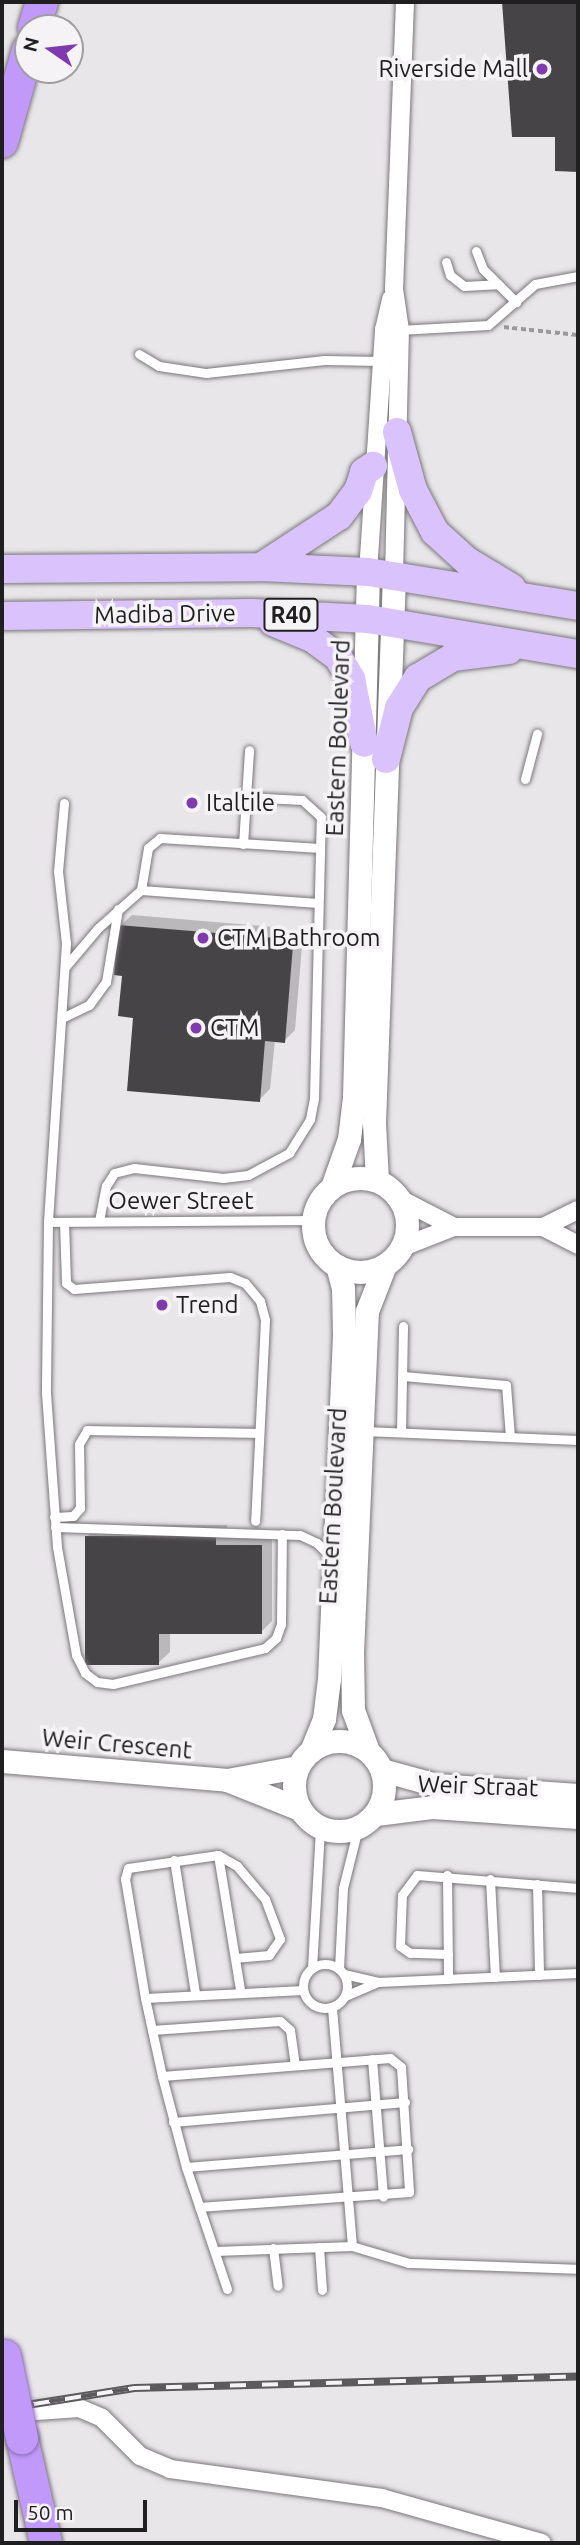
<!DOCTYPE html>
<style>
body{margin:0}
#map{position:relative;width:580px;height:2545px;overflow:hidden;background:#e9e6e9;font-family:Ubuntu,sans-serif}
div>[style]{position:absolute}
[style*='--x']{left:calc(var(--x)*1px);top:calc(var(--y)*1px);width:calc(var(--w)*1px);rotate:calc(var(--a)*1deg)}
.shadow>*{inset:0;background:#0003}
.building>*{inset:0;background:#474447}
.path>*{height:3.5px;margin-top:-1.75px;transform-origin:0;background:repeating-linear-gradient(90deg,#9a989a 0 5px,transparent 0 8.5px)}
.roads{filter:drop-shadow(0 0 2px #7a777a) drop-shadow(0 0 2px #7a777a)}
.service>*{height:9px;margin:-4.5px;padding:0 4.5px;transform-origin:4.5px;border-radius:4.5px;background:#fff}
.service>.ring{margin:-4.5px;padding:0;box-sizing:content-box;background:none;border:9px solid #fff;border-radius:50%}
.minor>*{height:18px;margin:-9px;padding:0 9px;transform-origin:9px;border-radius:9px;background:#fff}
.tertiary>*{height:23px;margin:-11.5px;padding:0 11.5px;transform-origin:11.5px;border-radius:11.5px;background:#fff}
.tertiary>.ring{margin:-11.5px;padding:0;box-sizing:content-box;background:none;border:23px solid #fff;border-radius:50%}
.primary>*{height:28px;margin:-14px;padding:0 14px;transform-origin:14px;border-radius:14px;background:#dac2fd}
.motorway>*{height:32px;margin:-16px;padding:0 16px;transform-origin:16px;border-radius:16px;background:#c199fb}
.rail>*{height:8px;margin-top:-4px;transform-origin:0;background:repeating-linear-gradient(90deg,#f6f3f6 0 16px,#5c5a5c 0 32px);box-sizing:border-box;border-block:2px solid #5c5a5c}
.bridges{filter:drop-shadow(0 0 2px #896eae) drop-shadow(0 0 2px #896eae)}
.motorway-bridge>*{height:32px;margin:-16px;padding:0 16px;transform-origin:16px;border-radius:16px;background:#c199fb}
.dots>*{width:19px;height:19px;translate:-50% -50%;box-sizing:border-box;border:4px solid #f6f3f6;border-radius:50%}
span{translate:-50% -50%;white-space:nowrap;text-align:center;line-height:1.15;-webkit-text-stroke:7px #f6f3f6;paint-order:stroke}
.shield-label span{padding:2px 5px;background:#f6f3f6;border:2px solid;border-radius:5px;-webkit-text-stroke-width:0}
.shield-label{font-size:23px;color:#201f20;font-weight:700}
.poi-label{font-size:24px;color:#201f20}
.right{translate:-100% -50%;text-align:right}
.left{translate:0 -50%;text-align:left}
.street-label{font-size:24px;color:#201f20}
.frame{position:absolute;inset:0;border:4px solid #201f20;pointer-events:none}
.north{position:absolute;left:14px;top:14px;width:70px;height:70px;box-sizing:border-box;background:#f6f3f6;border:2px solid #a09ea0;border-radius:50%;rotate:284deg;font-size:19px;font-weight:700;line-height:28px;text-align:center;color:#201f20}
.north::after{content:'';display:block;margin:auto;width:24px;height:32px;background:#813aad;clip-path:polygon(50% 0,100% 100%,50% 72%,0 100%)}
.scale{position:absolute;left:14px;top:2500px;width:133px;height:32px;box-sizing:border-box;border:4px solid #201f20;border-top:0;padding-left:9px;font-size:21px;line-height:24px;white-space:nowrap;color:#201f20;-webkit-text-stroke:5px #f6f3f6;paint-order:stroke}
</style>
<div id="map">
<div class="shadow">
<div style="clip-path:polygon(503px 2px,578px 2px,578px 170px,557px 170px,556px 135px,513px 135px)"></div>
<div style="clip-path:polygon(132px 915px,286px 928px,286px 933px,303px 934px,295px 1030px,284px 1041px,275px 1040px,270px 1089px,259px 1100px,135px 1016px,124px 974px,120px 926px)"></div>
<div style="clip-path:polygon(98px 1525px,227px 1525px,227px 1534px,272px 1534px,272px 1621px,261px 1632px,170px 1632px,170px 1652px,158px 1663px,87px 1537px)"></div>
</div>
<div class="building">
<div style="clip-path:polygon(502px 2px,578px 2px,578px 172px,555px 171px,555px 137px,512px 137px)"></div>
<div style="clip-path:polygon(118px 925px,276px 938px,275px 944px,293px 945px,285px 1043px,265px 1041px,260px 1102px,127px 1091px,133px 1018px,118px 1016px,122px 976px,114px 975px)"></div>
<div style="clip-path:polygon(85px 1536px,216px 1536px,216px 1545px,262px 1545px,262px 1634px,159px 1634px,159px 1665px,85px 1665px)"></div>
</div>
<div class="path">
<div style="--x:504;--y:327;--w:74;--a:6.2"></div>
</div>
<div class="roads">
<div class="service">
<div style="--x:476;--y:251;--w:19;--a:69"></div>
<div style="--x:483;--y:269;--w:47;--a:45"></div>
<div style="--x:446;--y:262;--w:14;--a:73"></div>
<div style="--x:450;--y:275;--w:18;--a:38"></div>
<div style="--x:464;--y:286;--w:33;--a:-3"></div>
<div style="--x:399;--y:330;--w:89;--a:-3.2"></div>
<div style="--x:488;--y:325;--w:62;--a:-41.1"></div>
<div style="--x:535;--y:284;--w:44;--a:-10.5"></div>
<div style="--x:139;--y:354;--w:23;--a:31"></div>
<div style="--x:159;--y:366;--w:48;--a:8.5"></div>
<div style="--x:206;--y:373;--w:119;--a:-6.3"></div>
<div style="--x:324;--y:360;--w:57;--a:1"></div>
<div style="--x:525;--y:779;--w:47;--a:-75.1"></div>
<div style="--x:64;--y:803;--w:68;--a:95"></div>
<div style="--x:58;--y:871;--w:72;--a:83.7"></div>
<div style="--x:66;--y:943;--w:280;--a:93.7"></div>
<div style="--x:48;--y:1222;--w:171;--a:90.7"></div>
<div style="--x:46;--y:1393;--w:154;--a:85.9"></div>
<div style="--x:57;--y:1547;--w:110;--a:80"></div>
<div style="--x:76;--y:1655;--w:20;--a:63"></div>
<div style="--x:85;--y:1673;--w:15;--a:37"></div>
<div style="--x:97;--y:1682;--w:16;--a:7"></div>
<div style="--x:113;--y:1684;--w:156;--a:-13.3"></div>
<div style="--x:265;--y:1648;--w:15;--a:-42"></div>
<div style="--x:276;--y:1638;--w:15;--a:-70"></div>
<div style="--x:281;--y:1624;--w:90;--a:-89.4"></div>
<div style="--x:243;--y:844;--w:94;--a:-86.3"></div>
<div style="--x:141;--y:890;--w:43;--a:-80.5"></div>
<div style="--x:148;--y:848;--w:16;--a:-40"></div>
<div style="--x:160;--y:838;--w:160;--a:3.6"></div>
<div style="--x:65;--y:967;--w:51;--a:-49.8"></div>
<div style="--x:98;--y:928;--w:57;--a:-41.5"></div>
<div style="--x:141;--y:890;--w:177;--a:4.2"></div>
<div style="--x:62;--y:1018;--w:30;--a:-26"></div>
<div style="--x:89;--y:1005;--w:29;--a:-54"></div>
<div style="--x:106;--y:982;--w:74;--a:-80.7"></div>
<div style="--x:99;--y:1221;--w:36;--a:-79"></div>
<div style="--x:106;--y:1186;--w:15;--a:-58"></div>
<div style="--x:114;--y:1173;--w:21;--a:-14"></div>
<div style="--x:134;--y:1168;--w:90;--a:6.4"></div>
<div style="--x:223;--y:1178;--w:25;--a:-7"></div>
<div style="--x:248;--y:1175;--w:47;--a:-28.2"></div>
<div style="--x:289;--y:1153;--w:40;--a:-58"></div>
<div style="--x:310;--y:1119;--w:21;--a:-79"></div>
<div style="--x:314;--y:1098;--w:281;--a:-88.6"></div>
<div style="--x:321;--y:817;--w:25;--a:-138"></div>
<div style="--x:302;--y:800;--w:57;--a:-177"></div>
<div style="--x:48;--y:1222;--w:265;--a:-0.4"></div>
<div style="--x:64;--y:1222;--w:61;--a:88.1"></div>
<div style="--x:66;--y:1283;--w:10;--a:37"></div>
<div style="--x:74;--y:1289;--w:156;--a:-4.4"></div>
<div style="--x:230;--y:1277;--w:16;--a:22"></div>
<div style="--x:245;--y:1283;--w:23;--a:50"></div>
<div style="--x:260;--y:1301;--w:20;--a:75"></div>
<div style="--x:265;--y:1320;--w:201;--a:92.8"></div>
<div style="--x:403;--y:1376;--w:103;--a:5"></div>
<div style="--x:506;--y:1385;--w:52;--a:85.6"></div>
<div style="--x:364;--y:1431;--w:214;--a:2.4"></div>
<div style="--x:401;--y:1432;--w:106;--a:-88.9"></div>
<div style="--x:54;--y:1517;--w:19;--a:-3"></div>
<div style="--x:73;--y:1516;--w:11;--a:-49"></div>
<div style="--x:80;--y:1508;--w:64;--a:-90.9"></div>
<div style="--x:79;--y:1444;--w:16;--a:-60"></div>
<div style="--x:87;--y:1430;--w:172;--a:1"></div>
<div style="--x:55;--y:1527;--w:245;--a:1.9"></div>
<div style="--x:300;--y:1535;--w:19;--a:25"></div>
<div style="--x:317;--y:1543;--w:17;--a:45"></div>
<div style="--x:218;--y:1855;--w:137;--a:80.7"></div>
<div style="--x:174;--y:1860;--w:135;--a:81"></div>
<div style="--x:447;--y:1875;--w:104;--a:89.4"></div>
<div style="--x:490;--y:1879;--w:98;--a:87.1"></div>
<div style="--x:537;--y:1884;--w:91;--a:88.7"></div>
<div style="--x:448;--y:1954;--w:38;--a:-178"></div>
<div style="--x:410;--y:1953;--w:12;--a:-145"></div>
<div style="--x:400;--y:1946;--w:51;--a:-87.8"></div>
<div style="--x:402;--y:1895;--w:25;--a:-53"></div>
<div style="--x:417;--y:1875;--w:162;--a:4.6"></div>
<div class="ring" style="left:303px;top:1964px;width:35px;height:35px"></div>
<div style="--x:312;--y:1968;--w:140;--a:-86.7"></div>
<div style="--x:339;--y:1969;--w:81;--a:-87.2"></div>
<div style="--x:343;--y:1888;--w:62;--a:-76"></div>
<div style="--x:344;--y:1974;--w:35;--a:13"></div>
<div style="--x:378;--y:1982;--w:200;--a:-2.6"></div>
<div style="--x:345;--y:1996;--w:36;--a:-23"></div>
<div style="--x:145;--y:1998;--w:158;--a:-2.9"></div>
<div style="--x:152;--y:2030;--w:128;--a:-4"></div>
<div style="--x:280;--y:2021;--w:13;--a:42"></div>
<div style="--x:290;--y:2030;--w:34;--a:82"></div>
<div style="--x:372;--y:2059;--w:138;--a:85.4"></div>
<div style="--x:162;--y:2076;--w:229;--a:-4.5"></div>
<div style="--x:390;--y:2058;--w:14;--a:39"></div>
<div style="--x:401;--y:2067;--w:125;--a:86.3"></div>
<div style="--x:409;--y:2192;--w:210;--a:175.9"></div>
<div style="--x:173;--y:2122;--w:233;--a:-4.9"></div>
<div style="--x:186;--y:2167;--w:223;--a:-4.6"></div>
<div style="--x:352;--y:2246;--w:59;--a:16.6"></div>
<div style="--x:409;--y:2263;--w:169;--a:2"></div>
<div style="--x:319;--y:2247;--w:43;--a:86"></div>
<div style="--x:273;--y:2248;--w:38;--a:83"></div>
<div style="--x:215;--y:2251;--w:137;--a:-2.1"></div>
<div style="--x:352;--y:2246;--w:240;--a:-94.8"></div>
<div style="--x:227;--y:2289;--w:129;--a:-108.6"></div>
<div style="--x:186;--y:2167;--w:94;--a:-104.8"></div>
<div style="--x:162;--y:2076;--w:80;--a:-102.3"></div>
<div style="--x:145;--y:1998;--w:121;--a:-99.5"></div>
<div style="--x:125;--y:1879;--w:11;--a:-75"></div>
<div style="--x:128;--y:1868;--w:91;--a:-8.2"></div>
<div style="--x:218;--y:1855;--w:22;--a:30"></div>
<div style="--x:237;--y:1866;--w:43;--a:49.7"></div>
<div style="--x:265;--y:1899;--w:43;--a:69.4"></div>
<div style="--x:280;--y:1939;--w:19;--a:125"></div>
<div style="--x:269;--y:1955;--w:33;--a:175"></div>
</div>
<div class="minor">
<div style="--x:368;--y:572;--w:243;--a:-86.2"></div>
<div style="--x:384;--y:330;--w:32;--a:-77"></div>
<div style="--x:394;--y:575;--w:245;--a:-88.6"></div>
<div style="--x:400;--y:330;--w:41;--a:-98.3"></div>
<div style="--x:394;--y:289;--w:287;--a:-87.8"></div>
<div style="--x:400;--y:1199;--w:61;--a:27.4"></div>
<div style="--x:543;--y:1227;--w:39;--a:27"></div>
<div style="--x:400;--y:1248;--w:58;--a:-21.3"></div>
<div style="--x:454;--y:1227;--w:89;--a:0"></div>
<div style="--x:543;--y:1227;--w:39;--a:-26"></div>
<div style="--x:9;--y:2413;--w:70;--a:-4.1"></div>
<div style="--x:79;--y:2408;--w:25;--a:23"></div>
<div style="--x:102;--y:2418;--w:54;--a:45"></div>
<div style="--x:140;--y:2456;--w:33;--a:23"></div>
<div style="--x:170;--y:2469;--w:214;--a:7.8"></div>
<div style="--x:382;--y:2498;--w:166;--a:15.7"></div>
</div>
<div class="tertiary">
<div class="ring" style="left:313px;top:1178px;width:71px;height:71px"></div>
<div style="--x:377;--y:1180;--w:57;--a:-93"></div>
<div style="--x:374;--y:1123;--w:548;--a:-87.91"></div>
<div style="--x:332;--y:1187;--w:51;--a:-70.5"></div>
<div style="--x:349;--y:1139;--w:42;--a:-83.2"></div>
<div style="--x:354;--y:1097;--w:525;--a:-88.47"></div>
<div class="ring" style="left:294px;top:1741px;width:67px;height:67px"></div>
<div style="--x:311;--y:1751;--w:35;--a:-68"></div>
<div style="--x:324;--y:1719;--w:40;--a:-82.9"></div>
<div style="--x:329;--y:1679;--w:345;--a:-87.5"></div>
<div style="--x:344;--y:1334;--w:46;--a:-91.2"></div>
<div style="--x:343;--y:1288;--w:23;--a:-105"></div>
<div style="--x:368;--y:1751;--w:44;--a:-110.1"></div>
<div style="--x:353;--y:1710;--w:57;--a:-91"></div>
<div style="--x:352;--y:1653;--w:342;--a:-87.5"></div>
<div style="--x:367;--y:1311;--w:49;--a:-68.6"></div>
<div style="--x:2;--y:1761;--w:226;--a:4.8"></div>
<div style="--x:227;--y:1780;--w:72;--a:-10.4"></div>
<div style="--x:382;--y:1770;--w:57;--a:15.3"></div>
<div style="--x:437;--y:1785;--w:141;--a:4.1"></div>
<div style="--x:227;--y:1780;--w:79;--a:21.7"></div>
<div style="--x:376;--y:1814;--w:56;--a:-7.1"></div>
<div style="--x:432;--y:1807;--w:146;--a:3.9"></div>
</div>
<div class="primary">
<div style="--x:397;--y:432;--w:60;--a:74.6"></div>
<div style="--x:413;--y:490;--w:47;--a:62.4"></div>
<div style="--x:435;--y:532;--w:43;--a:42.2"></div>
<div style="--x:467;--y:561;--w:52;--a:31"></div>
<div style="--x:261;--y:567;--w:93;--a:-33.2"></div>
<div style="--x:339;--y:516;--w:31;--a:-53"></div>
<div style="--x:358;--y:491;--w:20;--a:-72"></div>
<div style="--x:364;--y:472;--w:11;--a:-34"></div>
<div style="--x:2;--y:569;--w:259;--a:-0.4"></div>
<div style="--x:261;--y:567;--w:107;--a:2.7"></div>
<div style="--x:368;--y:572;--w:213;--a:9.2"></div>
<div style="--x:2;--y:616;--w:250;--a:-0.7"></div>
<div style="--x:252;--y:613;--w:116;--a:3"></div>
<div style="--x:368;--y:619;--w:213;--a:9.5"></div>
<div style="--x:273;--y:622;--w:42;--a:22.3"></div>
<div style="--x:312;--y:638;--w:32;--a:36"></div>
<div style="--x:338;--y:657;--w:26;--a:59"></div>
<div style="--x:351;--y:679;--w:65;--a:78.5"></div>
<div style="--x:386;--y:759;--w:53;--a:-75.7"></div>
<div style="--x:399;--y:708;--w:36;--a:-58"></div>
<div style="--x:418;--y:678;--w:41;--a:-31"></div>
<div style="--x:453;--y:657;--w:56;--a:-7.1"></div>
</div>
<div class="motorway">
<div style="--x:34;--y:28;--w:27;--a:-73"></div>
<div style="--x:2;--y:142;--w:96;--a:-74.2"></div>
<div style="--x:22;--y:2438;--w:108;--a:77.1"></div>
</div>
</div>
<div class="rail">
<div style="--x:2;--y:2409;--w:134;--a:-9"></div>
<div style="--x:134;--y:2388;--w:444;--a:-1.5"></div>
</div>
<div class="bridges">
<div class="motorway-bridge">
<div style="--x:5;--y:2356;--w:84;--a:78.3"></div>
</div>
</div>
<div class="dots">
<div style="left:542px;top:69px;background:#813aad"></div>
<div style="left:192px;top:803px;background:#813aad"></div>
<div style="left:203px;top:938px;background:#813aad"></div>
<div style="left:196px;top:1028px;background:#813aad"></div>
<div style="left:162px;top:1305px;background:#813aad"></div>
</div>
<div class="shield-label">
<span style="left:291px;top:615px">R40</span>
</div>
<div class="poi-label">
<span class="right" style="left:528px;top:69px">Riverside Mall</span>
<span class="left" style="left:206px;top:803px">Italtile</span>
<span class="left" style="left:217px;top:938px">CTM Bathroom</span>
<span class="left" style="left:210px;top:1028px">CTM</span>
<span class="left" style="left:176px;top:1305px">Trend</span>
</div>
<div class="street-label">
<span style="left:165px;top:614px;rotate:-1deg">Madiba Drive</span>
<span style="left:338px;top:738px;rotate:-88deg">Eastern Boulevard</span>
<span style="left:181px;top:1201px">Oewer Street</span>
<span style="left:333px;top:1506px;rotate:-87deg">Eastern Boulevard</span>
<span style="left:117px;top:1744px;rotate:5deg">Weir Crescent</span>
<span style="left:478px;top:1786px;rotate:2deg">Weir Straat</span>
</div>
<div class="frame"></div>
<div class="north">N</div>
<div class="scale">50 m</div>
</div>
